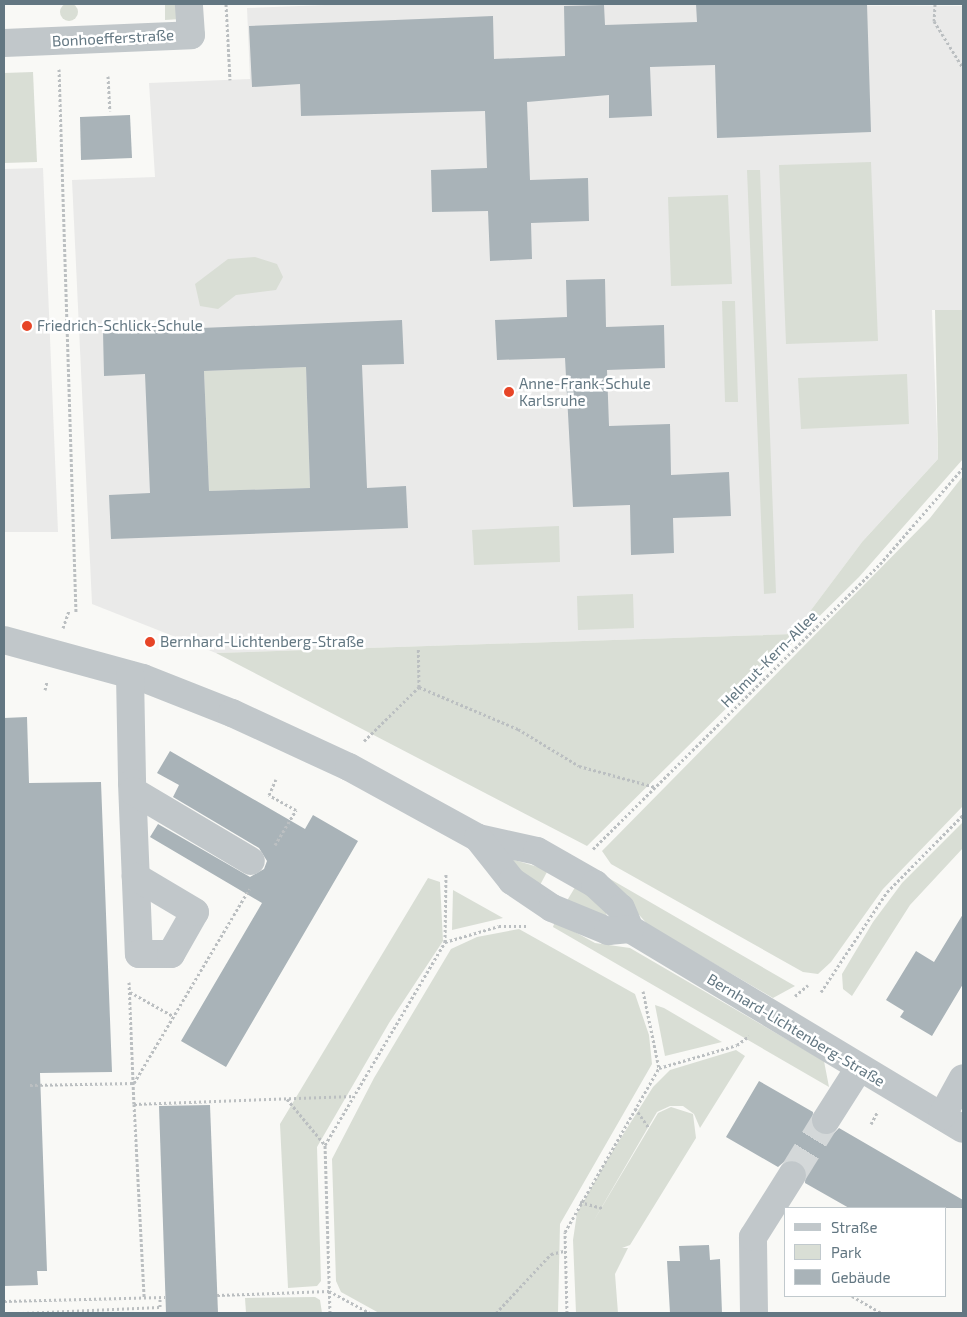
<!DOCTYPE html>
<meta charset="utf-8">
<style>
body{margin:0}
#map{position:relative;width:967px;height:1317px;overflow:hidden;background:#f9f9f6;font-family:"Exo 2",sans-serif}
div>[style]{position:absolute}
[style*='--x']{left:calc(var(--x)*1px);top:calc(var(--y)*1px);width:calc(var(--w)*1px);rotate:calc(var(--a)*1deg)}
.built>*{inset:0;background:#eaeae9}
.green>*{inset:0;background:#d9ded5}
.round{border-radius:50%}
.building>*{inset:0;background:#a9b3b8}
.minor-tunnel>*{height:28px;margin-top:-14px;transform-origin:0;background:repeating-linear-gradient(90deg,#d4d8d9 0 28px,transparent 0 42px)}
.path>*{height:3px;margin-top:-1.5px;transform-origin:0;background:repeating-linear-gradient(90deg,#bbbfc1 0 2.5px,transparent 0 5px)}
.minor>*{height:28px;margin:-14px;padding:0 14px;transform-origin:14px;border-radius:14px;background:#c1c7ca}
.dots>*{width:14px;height:14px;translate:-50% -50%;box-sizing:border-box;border:2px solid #fff;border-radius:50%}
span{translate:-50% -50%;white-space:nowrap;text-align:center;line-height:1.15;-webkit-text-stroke:5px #fff;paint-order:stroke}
.street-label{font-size:15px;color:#637782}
.poi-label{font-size:15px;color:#637782}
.left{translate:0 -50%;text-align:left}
.frame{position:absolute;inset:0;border:5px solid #637782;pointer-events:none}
.legend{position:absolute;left:784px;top:1207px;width:162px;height:90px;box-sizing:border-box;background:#fff;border:1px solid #c1c9cd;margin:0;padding:6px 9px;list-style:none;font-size:15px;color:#637782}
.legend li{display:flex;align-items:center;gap:10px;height:25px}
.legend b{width:25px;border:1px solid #c1c9cd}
</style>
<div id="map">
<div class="built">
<div style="clip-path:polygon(351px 4px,963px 6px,963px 310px,932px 310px,938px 459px,862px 542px,793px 634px,216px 653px,92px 604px,72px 180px,155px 177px,149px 83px,250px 79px,247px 8px)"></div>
<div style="clip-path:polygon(43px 168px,58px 532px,4px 532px,4px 169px)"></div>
</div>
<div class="green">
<div class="round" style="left:60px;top:3px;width:18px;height:18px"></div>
<div style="clip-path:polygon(165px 4px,179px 4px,180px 19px,165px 20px)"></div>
<div style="clip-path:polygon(33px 72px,37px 162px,4px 163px,4px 73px)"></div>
<div style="clip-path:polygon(871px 162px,878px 341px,786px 344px,779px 165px)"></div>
<div style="clip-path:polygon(747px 170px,760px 170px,776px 593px,764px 594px)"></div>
<div style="clip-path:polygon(728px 195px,732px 284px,671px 286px,668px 197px)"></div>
<div style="clip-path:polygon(255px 257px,277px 264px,283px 277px,276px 290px,236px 295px,218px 309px,200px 306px,195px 284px,228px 259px)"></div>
<div style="clip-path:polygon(722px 301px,735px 301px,738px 402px,725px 402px)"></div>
<div style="clip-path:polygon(935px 310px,963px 310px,963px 459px,859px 577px,587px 846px,216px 653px,793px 634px,862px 542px,938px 459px)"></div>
<div style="clip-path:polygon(306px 367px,310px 488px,209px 491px,204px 371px)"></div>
<div style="clip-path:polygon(907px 374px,909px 424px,801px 429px,798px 378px)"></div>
<div style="clip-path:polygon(963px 476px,963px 806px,883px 889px,831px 962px,818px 974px,803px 972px,611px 864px,602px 851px,930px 518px)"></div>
<div style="clip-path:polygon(559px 526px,560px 562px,474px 565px,472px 530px)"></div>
<div style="clip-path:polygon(633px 594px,634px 628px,578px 630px,577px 596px)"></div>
<div style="clip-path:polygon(963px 822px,963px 848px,910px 905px,852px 996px,843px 989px,842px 974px,873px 922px,902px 883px)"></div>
<div style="clip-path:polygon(511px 859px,548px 870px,539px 887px,524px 876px)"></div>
<div style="clip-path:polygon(586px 865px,795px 986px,773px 998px,648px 925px,619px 892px)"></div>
<div style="clip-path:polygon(428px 878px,440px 882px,443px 941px,389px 1023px,317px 1147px,321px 1281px,317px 1286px,288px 1288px,280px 1124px)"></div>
<div style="clip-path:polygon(577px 884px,605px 910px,607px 916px,565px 904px)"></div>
<div style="clip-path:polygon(453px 890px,503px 918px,452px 930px)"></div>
<div style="clip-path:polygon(555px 921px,595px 943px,630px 948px,824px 1061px,829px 1087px,553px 927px)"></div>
<div style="clip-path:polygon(519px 929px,635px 994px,649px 1035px,652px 1064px,560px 1224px,558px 1313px,379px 1313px,341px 1292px,336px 1281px,332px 1159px,374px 1078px,451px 949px,477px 937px)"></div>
<div style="clip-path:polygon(655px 1005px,664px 1008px,722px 1042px,665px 1056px)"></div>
<div style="clip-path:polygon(736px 1050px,745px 1056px,700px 1128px,694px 1114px,683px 1106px,670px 1106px,657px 1112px,593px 1222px,658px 1113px,671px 1107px,693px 1114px,696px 1138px,630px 1245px,622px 1248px,628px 1248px,615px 1274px,618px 1313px,576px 1313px,573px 1240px,577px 1213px,607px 1160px,653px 1087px,670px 1070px)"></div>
<div style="clip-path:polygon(315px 1297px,320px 1300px,322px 1313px,246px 1313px,245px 1298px)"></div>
</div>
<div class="building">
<div style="clip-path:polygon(696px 4px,867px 4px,871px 132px,717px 138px,715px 65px,650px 67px,652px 116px,609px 118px,609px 95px,527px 102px,530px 180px,588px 178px,589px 221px,531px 223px,532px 259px,490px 261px,488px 211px,432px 212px,431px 170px,487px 168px,485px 111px,301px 116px,300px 84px,252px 87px,249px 26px,493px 16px,494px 59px,565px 56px,564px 6px,604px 5px,605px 25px,697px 22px)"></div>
<div style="clip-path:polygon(130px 115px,132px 158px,81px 160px,80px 117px)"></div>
<div style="clip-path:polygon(605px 279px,606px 327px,664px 325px,665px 368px,607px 370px,609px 426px,670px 424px,671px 475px,729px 472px,731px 516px,673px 518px,674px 553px,631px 555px,630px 505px,573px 507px,565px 358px,497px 360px,495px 320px,567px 317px,566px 280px)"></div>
<div style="clip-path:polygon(evenodd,402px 320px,404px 364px,362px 365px,367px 488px,406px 486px,408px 528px,111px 539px,109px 495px,150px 493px,145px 374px,104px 376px,103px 332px,402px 320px,306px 367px,310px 488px,209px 491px,204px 371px,306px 367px)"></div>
<div style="clip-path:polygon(27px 717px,29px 783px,101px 782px,112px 1072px,40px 1073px,47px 1271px,37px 1271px,38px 1285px,4px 1286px,4px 718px)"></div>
<div style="clip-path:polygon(170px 751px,305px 829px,313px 815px,358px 841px,226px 1067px,181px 1041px,262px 903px,150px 837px,158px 824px,250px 877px,264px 869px,267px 861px,259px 848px,173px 797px,179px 785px,157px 773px)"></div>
<div style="clip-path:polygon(963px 914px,963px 984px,932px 1036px,900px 1017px,904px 1011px,886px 1000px,916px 951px,934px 962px)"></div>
<div style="clip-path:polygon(759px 1081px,813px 1112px,812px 1127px,818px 1133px,833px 1134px,839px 1128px,963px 1200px,963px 1208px,849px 1208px,805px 1183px,806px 1168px,800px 1162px,785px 1161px,778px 1167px,726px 1137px)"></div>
<div style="clip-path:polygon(210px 1105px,218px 1313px,166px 1313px,159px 1106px)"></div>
<div style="clip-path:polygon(709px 1245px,710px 1260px,720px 1259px,722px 1313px,670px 1313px,667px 1261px,680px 1261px,679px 1246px)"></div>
</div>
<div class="minor-tunnel">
<div style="--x:792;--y:1175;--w:65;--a:-58.3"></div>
</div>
<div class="path">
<div style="--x:226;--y:4;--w:76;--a:87"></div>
<div style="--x:935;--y:4;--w:17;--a:93"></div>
<div style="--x:934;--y:21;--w:55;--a:58.3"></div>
<div style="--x:59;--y:69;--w:544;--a:88.21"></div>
<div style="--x:108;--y:76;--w:35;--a:87"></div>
<div style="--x:63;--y:628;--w:18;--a:-71"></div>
<div style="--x:419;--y:687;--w:108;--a:23"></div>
<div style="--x:518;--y:729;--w:71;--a:31.2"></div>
<div style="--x:579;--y:766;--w:79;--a:15.4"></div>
<div style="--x:45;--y:690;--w:9;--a:-77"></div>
<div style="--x:364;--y:741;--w:77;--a:-44.5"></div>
<div style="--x:419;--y:687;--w:39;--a:-91"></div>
<div style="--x:275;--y:845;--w:41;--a:-59"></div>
<div style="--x:296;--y:810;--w:31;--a:-151"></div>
<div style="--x:269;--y:795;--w:17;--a:-66"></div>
<div style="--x:593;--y:849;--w:404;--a:-44.8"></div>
<div style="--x:880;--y:564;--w:127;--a:-49.2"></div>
<div style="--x:445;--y:942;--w:68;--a:-89.2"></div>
<div style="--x:129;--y:982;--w:122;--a:87.7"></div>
<div style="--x:134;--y:1104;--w:220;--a:-2.1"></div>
<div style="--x:643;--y:991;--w:79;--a:78.3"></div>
<div style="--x:130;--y:992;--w:49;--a:29.2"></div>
<div style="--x:821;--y:992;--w:120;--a:-56.6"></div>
<div style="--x:887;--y:892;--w:108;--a:-45.4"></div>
<div style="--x:795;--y:996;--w:17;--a:-40"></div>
<div style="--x:30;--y:1085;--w:104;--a:-1.1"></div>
<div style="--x:134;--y:1083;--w:226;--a:-59.3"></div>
<div style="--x:287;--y:1099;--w:60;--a:50.4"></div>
<div style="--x:134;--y:1104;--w:193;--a:87"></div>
<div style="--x:635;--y:1108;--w:24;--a:55"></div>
<div style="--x:871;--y:1124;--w:15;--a:-62"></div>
<div style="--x:580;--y:1202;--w:24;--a:15"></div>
<div style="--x:217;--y:1295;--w:112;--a:-2"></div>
<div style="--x:329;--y:1291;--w:47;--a:28.2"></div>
<div style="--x:852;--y:1296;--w:34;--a:30"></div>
<div style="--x:4;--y:1301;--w:161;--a:-1.4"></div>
<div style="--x:22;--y:1313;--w:138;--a:-2.5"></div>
<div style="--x:160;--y:1307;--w:10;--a:-90"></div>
<div style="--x:330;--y:1313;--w:168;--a:-91.7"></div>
<div style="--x:325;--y:1145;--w:236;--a:-59.4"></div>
<div style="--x:445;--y:942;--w:56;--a:-16.5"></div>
<div style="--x:499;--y:926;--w:27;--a:0"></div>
<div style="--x:496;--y:1313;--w:81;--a:-47"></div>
<div style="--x:551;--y:1254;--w:13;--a:-13"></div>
<div style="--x:567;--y:1313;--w:81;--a:-91.4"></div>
<div style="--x:565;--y:1232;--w:189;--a:-60.2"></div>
<div style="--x:659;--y:1068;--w:81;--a:-16.4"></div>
<div style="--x:737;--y:1045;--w:15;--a:-37"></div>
</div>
<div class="minor">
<div style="--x:4;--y:43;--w:187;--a:-2.4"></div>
<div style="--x:191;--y:35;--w:31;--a:-94"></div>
<div style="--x:4;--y:640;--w:144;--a:15.3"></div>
<div style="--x:143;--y:678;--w:96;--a:21.5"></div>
<div style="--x:232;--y:713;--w:129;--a:24.8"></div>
<div style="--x:349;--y:767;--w:147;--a:28.8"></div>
<div style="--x:478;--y:838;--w:60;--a:12.4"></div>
<div style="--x:537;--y:851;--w:67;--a:29.6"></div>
<div style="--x:595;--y:884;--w:35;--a:43"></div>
<div style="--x:621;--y:908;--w:23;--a:67"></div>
<div style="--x:630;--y:929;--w:388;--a:31"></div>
<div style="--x:130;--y:675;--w:108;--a:88.9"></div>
<div style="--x:132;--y:783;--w:171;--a:87.7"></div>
<div style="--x:139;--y:954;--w:32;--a:0"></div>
<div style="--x:171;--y:954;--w:48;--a:-60.3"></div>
<div style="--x:195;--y:912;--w:69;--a:-149.3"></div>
<div style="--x:133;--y:791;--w:137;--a:30.7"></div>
<div style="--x:478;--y:838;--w:55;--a:51.7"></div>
<div style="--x:512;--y:881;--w:48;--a:34"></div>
<div style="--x:552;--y:908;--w:61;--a:22.3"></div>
<div style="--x:608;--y:931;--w:22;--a:-5"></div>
<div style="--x:942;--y:1116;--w:43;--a:-61.1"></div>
<div style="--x:826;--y:1120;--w:62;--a:-57.6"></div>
<div style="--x:754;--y:1313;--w:76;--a:-90.8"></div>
<div style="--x:753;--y:1237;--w:73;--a:-57.8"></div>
</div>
<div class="dots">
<div style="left:27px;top:326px;background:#e74527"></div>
<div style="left:509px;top:392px;background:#e74527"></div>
<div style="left:150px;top:642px;background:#e74527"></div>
</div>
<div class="street-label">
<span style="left:113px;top:38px;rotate:-3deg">Bonhoefferstraße</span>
<span style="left:769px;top:659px;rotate:-45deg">Helmut-Kern-Allee</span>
<span style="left:796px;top:1030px;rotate:31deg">Bernhard-Lichtenberg-Straße</span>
</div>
<div class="poi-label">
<span class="left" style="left:37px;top:326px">Friedrich-Schlick-Schule</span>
<span class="left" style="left:519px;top:392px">Anne-Frank-Schule<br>Karlsruhe</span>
<span class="left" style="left:160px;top:642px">Bernhard-Lichtenberg-Straße</span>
</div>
<div class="frame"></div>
<ul class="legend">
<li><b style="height:6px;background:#c1c7ca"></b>Straße</li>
<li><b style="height:14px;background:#d9ded5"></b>Park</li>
<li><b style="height:14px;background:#a9b3b8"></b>Gebäude</li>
</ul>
</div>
